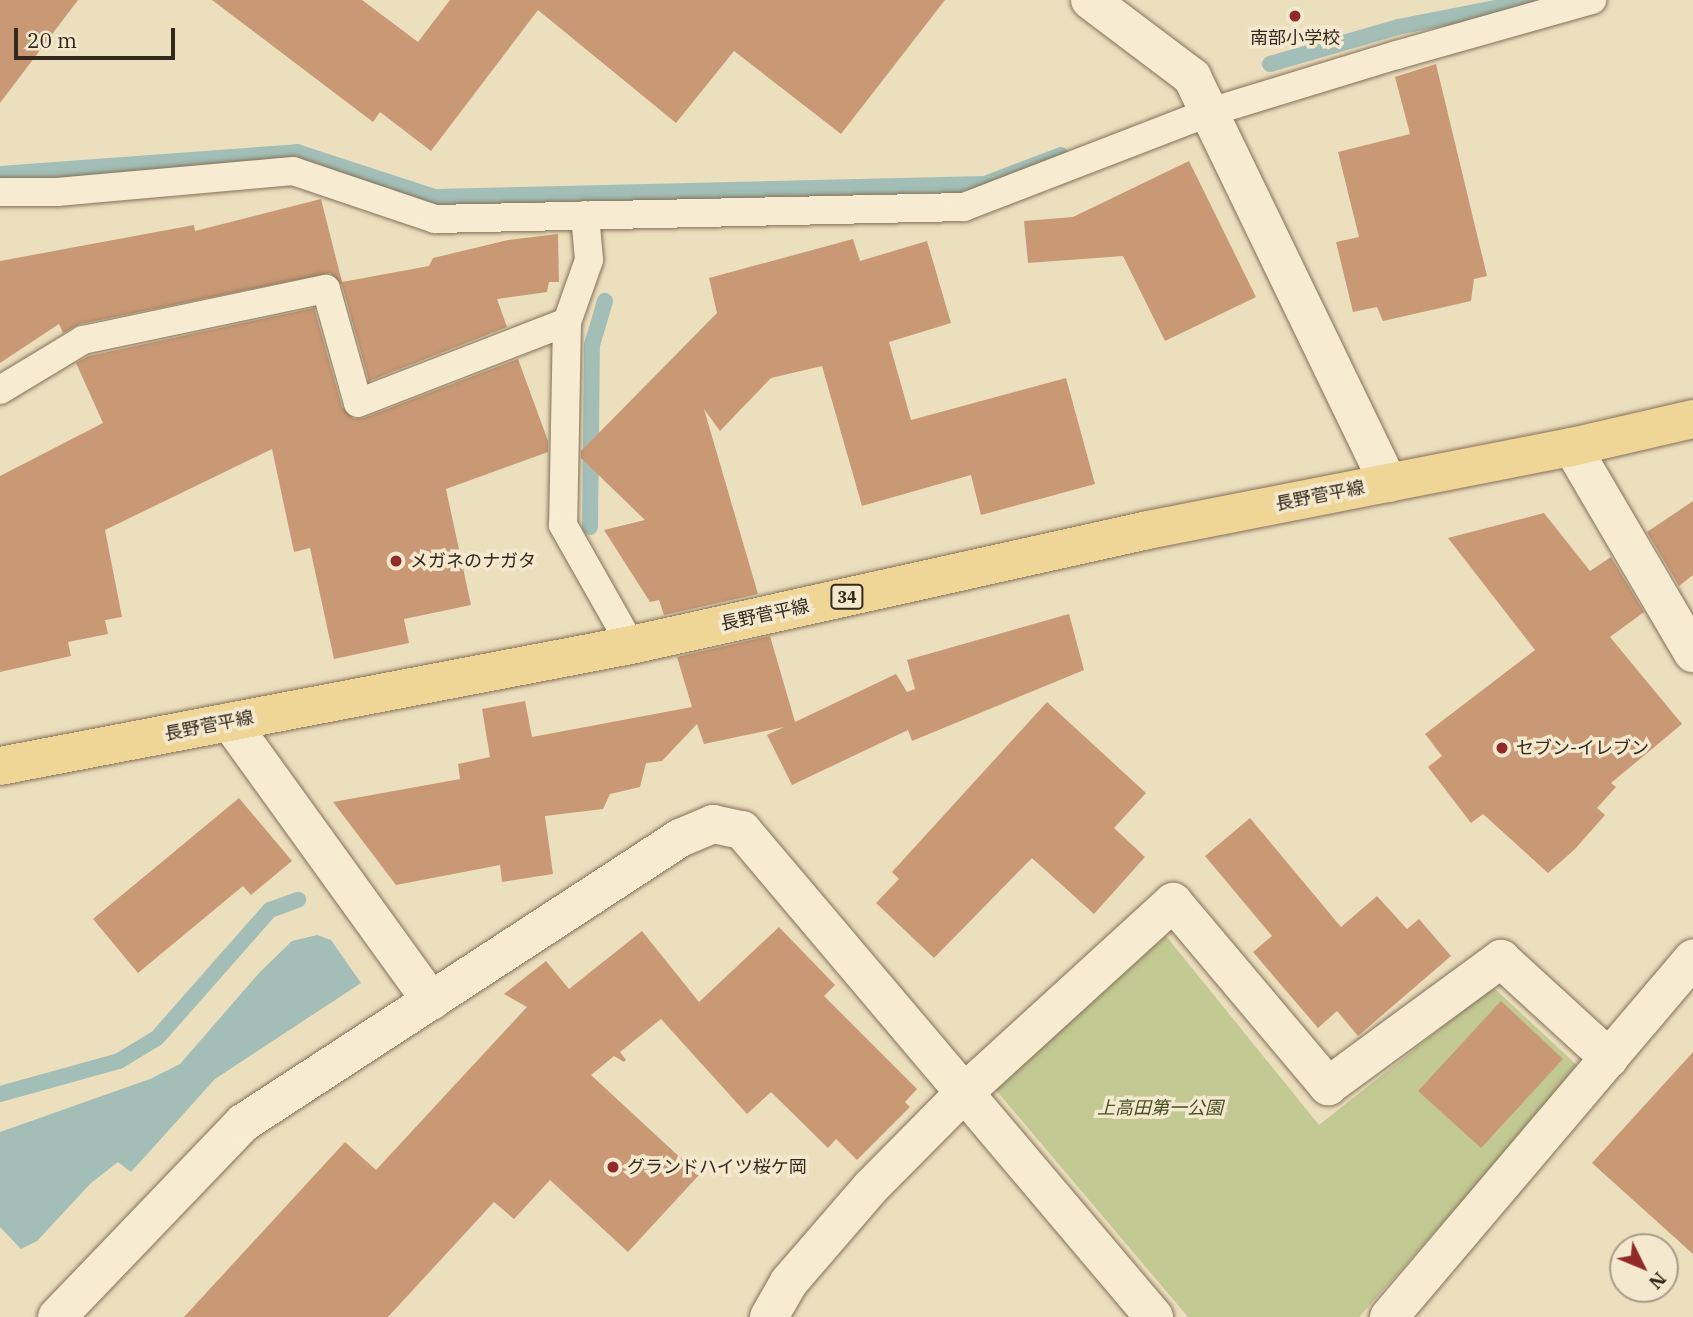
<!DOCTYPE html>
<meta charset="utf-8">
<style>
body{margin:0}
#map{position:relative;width:1693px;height:1317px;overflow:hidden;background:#ecdfbe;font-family:"IBM Plex Serif","Noto Sans JP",serif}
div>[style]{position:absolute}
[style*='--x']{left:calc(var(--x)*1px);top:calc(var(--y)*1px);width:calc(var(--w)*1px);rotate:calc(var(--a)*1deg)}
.green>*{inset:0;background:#c2c993}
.water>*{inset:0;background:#a2beb6}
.stream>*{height:16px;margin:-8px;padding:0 8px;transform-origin:8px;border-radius:8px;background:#a2beb6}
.building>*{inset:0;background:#c99975}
.roads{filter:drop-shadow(0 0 2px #847058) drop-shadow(0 0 2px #847058)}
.service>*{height:28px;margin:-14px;padding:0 14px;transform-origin:14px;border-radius:14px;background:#f7ecd1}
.minor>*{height:38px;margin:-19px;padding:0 19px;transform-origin:19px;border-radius:19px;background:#f7ecd1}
.primary>*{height:38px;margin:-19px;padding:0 19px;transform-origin:19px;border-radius:19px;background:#efd596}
.dots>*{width:19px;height:19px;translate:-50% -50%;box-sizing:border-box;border:4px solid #f4e9ce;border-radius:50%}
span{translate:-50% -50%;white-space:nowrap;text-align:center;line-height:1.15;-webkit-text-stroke:7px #f4e9ce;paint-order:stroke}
.shield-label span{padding:2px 5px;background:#f4e9ce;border:2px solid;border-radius:5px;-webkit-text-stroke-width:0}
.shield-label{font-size:16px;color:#33281c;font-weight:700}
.poi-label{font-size:18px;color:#33281c}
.left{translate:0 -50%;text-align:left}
.street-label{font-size:18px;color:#33281c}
.park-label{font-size:18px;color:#434f23;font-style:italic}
.north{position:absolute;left:1609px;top:1233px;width:70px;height:70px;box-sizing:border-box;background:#f4e9ce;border:2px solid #a79c87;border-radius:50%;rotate:133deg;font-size:19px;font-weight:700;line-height:28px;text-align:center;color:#33281c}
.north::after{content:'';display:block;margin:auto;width:24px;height:32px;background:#902b2a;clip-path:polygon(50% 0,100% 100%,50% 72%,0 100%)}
.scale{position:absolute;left:14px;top:28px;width:161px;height:32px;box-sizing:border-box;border:4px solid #33281c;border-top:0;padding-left:9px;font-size:21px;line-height:24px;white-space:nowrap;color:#33281c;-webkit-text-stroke:5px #f4e9ce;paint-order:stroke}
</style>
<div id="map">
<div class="green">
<div style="clip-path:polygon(1166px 936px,1319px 1125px,1493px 987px,1580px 1068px,1359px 1317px,1188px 1317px,995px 1089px)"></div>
</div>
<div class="water">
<div style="clip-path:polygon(317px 935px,331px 940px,361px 983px,215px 1079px,131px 1172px,118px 1162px,91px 1183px,37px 1241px,21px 1249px,0 1227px,0 1132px,150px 1079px,180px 1064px,260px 972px,292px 941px)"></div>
</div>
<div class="stream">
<div style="--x:1270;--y:64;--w:133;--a:-16.1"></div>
<div style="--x:1398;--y:27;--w:142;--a:-11"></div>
<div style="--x:0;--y:174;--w:298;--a:-4.2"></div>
<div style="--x:297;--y:152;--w:145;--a:18.1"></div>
<div style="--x:435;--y:197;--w:550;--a:-1.35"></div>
<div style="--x:985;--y:184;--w:81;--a:-20.9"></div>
<div style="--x:590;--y:527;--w:182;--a:-89.4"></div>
<div style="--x:592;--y:345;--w:46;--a:-73.5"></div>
<div style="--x:0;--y:1094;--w:123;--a:-15.5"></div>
<div style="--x:119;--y:1061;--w:44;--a:-31.2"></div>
<div style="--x:157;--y:1038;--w:171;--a:-48.6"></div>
<div style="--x:270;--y:910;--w:30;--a:-20"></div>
</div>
<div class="building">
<div style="clip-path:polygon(0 0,78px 0,0 103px)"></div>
<div style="clip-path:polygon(212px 0,362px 0,418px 42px,450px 0,945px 0,841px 134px,734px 51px,676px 123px,538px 10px,431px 151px,380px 112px,373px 122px)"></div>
<div style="clip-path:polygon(1436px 64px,1487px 276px,1474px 279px,1471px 301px,1383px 321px,1377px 307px,1353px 312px,1336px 242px,1359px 237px,1338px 152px,1410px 134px,1395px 77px)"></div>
<div style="clip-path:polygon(1189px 161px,1256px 297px,1165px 341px,1123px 256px,1028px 263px,1024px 221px,1073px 217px)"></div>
<div style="clip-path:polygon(321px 199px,342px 282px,429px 266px,433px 258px,508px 240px,558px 234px,559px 282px,549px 282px,547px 292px,497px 299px,507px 327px,369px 381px,342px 285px,330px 273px,80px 324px,63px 333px,59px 324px,0 363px,0 261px,194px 225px,195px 231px)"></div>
<div style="clip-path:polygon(853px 239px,860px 261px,927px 241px,951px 323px,889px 342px,911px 420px,1066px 378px,1095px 484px,981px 515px,971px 475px,862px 506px,822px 366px,771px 378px,720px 431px,704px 409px,758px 594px,664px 615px,659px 600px,650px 602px,604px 530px,645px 520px,581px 458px,581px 451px,717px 313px,709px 278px)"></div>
<div style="clip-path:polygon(314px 308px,342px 407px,354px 419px,364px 418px,518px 359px,548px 441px,548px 452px,446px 489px,471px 605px,404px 619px,409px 643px,334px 659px,310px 548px,294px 552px,272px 449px,105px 530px,122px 617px,105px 620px,108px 634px,68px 642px,71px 656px,0 672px,0 476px,103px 423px,76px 363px,89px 356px)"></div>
<div style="clip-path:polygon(1693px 501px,1693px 575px,1679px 586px,1647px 532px)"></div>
<div style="clip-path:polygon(1544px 513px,1590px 571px,1611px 557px,1644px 612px,1610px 637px,1682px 724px,1611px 783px,1616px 787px,1597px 808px,1605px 815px,1575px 849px,1548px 873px,1483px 814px,1471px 823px,1428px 767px,1442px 756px,1425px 734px,1535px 650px,1448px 538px)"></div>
<div style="clip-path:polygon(1069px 614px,1084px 670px,912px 741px,908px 730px,792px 785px,767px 735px,784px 727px,704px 744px,697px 724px,662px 761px,646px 763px,640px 787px,610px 794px,603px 809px,545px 816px,553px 874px,502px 882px,500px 865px,396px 885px,333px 802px,460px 779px,458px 764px,490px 757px,482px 709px,525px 701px,532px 737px,692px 707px,677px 657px,770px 636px,795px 722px,896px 674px,907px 692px,915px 689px,907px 660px)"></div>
<div style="clip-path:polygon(1047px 702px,1146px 793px,1114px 828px,1145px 857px,1094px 914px,1032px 858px,934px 958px,876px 903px,899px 879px,892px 872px)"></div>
<div style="clip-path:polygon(239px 798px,292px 861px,251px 895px,243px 886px,138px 973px,93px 919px)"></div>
<div style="clip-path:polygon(1250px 818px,1341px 927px,1377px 896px,1407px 929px,1419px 919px,1451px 956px,1358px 1036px,1337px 1011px,1318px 1028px,1253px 952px,1272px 936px,1205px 856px)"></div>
<div style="clip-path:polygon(779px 927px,835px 985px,824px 996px,917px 1089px,905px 1102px,910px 1107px,857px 1160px,836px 1139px,828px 1148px,771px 1092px,747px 1114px,661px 1019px,620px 1052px,626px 1060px,624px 1062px,614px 1056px,591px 1075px,699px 1175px,628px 1252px,550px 1180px,514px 1219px,494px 1202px,388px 1317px,184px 1317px,345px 1142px,376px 1170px,527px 1007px,504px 994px,546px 961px,569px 989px,642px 931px,699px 1002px)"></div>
<div style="clip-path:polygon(1501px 1001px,1563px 1059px,1481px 1148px,1418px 1091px)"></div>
<div style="clip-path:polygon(1693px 1052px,1693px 1254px,1592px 1163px)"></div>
</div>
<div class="roads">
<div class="service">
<div style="--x:0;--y:192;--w:57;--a:0"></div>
<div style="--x:57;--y:192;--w:237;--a:-5.1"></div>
<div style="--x:293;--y:171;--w:150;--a:18.7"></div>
<div style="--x:435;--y:219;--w:529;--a:-1.3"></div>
<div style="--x:964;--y:207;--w:264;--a:-21.1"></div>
<div style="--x:1210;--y:112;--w:195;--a:-17"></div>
<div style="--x:1397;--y:55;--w:203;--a:-15.8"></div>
<div style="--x:585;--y:215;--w:45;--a:84.9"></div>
<div style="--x:589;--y:260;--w:66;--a:109.5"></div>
<div style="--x:567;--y:322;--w:203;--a:91.1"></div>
<div style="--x:563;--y:525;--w:138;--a:60.5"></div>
<div style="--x:0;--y:390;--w:97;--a:-31.1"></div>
<div style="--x:83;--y:340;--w:248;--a:-11.9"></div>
<div style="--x:326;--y:289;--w:118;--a:74.3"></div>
<div style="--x:358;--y:403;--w:224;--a:-21.2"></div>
</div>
<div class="minor">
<div style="--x:1090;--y:0;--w:128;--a:37"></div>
<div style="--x:1192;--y:77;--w:451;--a:64.2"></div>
<div style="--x:1572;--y:447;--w:239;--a:59.6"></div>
<div style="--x:230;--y:722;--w:344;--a:54.2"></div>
<div style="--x:57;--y:1317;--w:269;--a:-46.2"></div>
<div style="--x:243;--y:1123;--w:522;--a:-33.11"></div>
<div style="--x:680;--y:838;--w:36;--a:-23"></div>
<div style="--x:713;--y:824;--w:30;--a:12"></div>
<div style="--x:742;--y:830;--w:638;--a:49.77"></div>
<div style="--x:769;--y:1317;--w:40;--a:-60.3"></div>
<div style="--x:789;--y:1282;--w:125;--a:-49.2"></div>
<div style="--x:871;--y:1187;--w:134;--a:-45.3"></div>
<div style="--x:965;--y:1092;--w:282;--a:-42.4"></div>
<div style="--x:1173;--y:902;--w:241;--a:49.9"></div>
<div style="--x:1328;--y:1086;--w:215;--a:-36.3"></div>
<div style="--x:1501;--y:959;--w:147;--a:42.5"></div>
<div style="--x:1389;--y:1317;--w:470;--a:-49.7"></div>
</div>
<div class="primary">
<div style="--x:0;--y:766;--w:642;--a:-10.86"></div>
<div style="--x:631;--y:645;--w:530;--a:-12.54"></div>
<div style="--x:1148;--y:530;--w:432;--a:-11.1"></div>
<div style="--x:1572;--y:447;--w:124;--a:-13"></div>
</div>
</div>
<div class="dots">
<div style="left:1295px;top:16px;background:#902b2a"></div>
<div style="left:396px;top:561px;background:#902b2a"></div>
<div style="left:1502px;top:748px;background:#902b2a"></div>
<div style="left:613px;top:1167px;background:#902b2a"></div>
</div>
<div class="shield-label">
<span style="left:847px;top:597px">34</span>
</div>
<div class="poi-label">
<span style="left:1295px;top:38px">南部小学校</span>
<span class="left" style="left:410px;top:561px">メガネのナガタ</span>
<span class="left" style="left:1516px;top:748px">セブン-イレブン</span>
<span class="left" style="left:627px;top:1167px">グランドハイツ桜ケ岡</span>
</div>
<div class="street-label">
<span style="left:1320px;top:496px;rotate:-11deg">長野菅平線</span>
<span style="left:765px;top:615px;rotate:-12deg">長野菅平線</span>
<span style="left:209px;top:726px;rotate:-11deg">長野菅平線</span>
</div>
<div class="park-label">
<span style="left:1160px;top:1108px">上高田第一公園</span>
</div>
<div class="north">N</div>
<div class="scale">20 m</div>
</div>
